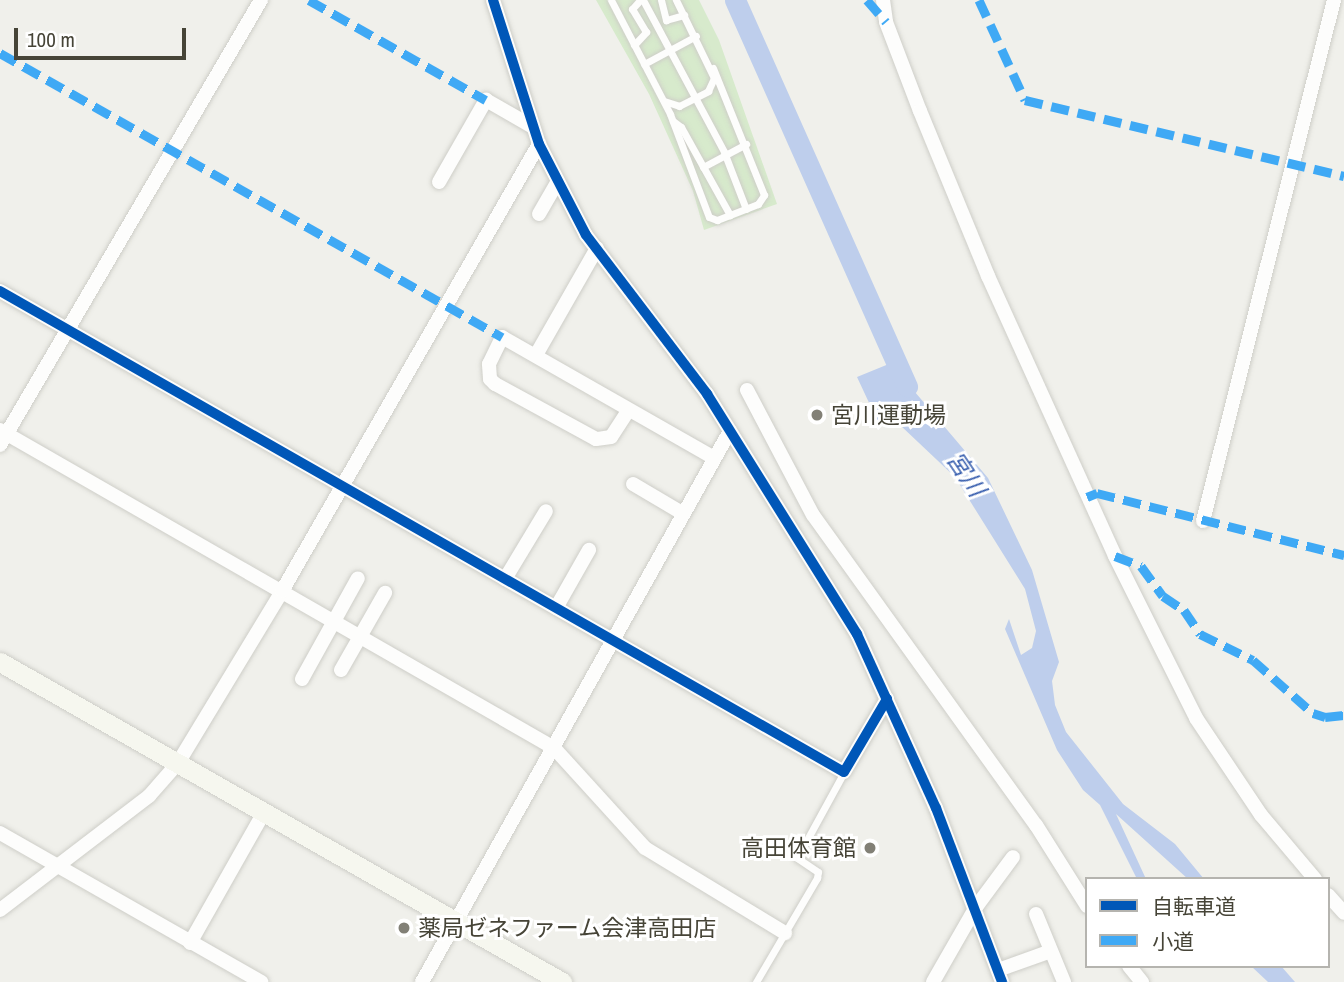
<!DOCTYPE html>
<meta charset="utf-8">
<style>
body{margin:0}
#map{position:relative;width:1344px;height:982px;overflow:hidden;background:#f0f0eb;font-family:"Archivo Narrow","Noto Sans JP",sans-serif}
div>[style]{position:absolute}
[style*='--x']{left:calc(var(--x)*1px);top:calc(var(--y)*1px);width:calc(var(--w)*1px);rotate:calc(var(--a)*1deg)}
.green>*{inset:0;background:#d7eacc}
.water>*{inset:0;background:#beceec}
.river>*{height:21px;margin:-10.5px;padding:0 10.5px;transform-origin:10.5px;border-radius:10.5px;background:#beceec}
.roads{filter:drop-shadow(0 0 2px #cecec8) drop-shadow(0 0 2px #cecec8)}
.lane>*{height:7px;margin:-3.5px;padding:0 3.5px;transform-origin:3.5px;border-radius:3.5px;background:#fdfdfc}
.street>*{height:14px;margin:-7px;padding:0 7px;transform-origin:7px;border-radius:7px;background:#fdfdfc}
.secondary>*{height:19px;margin:-9.5px;padding:0 9.5px;transform-origin:9.5px;border-radius:9.5px;background:#f6f7ef}
.quiet>*{height:9px;margin-top:-4.5px;transform-origin:0;background:repeating-linear-gradient(90deg,#3fa9f5 0 18px,transparent 0 27px)}
.cycleway>*{height:10px;margin:-5px;padding:0 5px;transform-origin:5px;border-radius:5px;background:#0057b8}
.dots>*{width:19px;height:19px;translate:-50% -50%;box-sizing:border-box;border:4px solid #fff;border-radius:50%}
span{translate:-50% -50%;white-space:nowrap;text-align:center;line-height:1.15;-webkit-text-stroke:6px #fff;paint-order:stroke}
.poi-label{font-size:23px;color:#464437}
.left{translate:0 -50%;text-align:left}
.right{translate:-100% -50%;text-align:right}
.water-label{font-size:24px;color:#355cad;font-style:italic}
.legend{position:absolute;left:1085px;top:877px;width:245px;height:91px;box-sizing:border-box;background:#fff;border:2px solid #b5b4af;margin:0;padding:9px 12px;list-style:none;font-size:21px;color:#464437}
.legend li{display:flex;align-items:center;gap:14px;height:35px}
.legend b{width:35px;border:2px solid #b5b4af}
.scale{position:absolute;left:14px;top:28px;width:172px;height:32px;box-sizing:border-box;border:4px solid #464437;border-top:0;padding-left:9px;font-size:21px;line-height:24px;white-space:nowrap;color:#464437;-webkit-text-stroke:5px #fff;paint-order:stroke}
</style>
<div id="map">
<div class="green">
<div style="clip-path:polygon(596px 0,699px 0,719px 40px,777px 204px,704px 230px,693px 191px,649px 94px)"></div>
</div>
<div class="water">
<div style="clip-path:polygon(901px 359px,909px 385px,988px 478px,1032px 570px,1059px 662px,1052px 681px,1055px 705px,1066px 732px,1123px 804px,1175px 844px,1204px 879px,1188px 879px,1116px 814px,1146px 879px,1137px 879px,1100px 805px,1083px 790px,1057px 750px,1005px 629px,1009px 619px,1021px 655px,1032px 648px,1036px 631px,1025px 589px,955px 477px,900px 425px,878px 422px,857px 377px)"></div>
<div style="clip-path:polygon(1251px 966px,1281px 966px,1295px 982px,1268px 982px)"></div>
</div>
<div class="river">
<div style="--x:735;--y:0;--w:423;--a:66"></div>
</div>
<div class="roads">
<div class="lane">
<div style="--x:611;--y:0;--w:128;--a:62.6"></div>
<div style="--x:670;--y:114;--w:110;--a:69.3"></div>
<div style="--x:709;--y:217;--w:9;--a:21"></div>
<div style="--x:717;--y:220;--w:44;--a:-21.3"></div>
<div style="--x:758;--y:204;--w:11;--a:-56"></div>
<div style="--x:764;--y:195;--w:137;--a:-111.9"></div>
<div style="--x:643;--y:0;--w:172;--a:61.9"></div>
<div style="--x:724;--y:152;--w:61;--a:68.9"></div>
<div style="--x:661;--y:0;--w:21;--a:76"></div>
<div style="--x:666;--y:20;--w:19;--a:-16"></div>
<div style="--x:634;--y:45;--w:18;--a:-47"></div>
<div style="--x:646;--y:32;--w:27;--a:-121"></div>
<div style="--x:632;--y:9;--w:12;--a:-48"></div>
<div style="--x:644;--y:64;--w:59;--a:-28.3"></div>
<div style="--x:664;--y:101;--w:16;--a:18"></div>
<div style="--x:679;--y:106;--w:33;--a:-27"></div>
<div style="--x:708;--y:91;--w:14;--a:-65"></div>
<div style="--x:714;--y:78;--w:87;--a:-116"></div>
<div style="--x:673;--y:121;--w:10;--a:37"></div>
<div style="--x:681;--y:127;--w:101;--a:60.9"></div>
<div style="--x:703;--y:167;--w:49;--a:-28.1"></div>
<div style="--x:756;--y:982;--w:121;--a:-59.6"></div>
<div style="--x:817;--y:878;--w:6;--a:-81"></div>
<div style="--x:818;--y:872;--w:25;--a:-146"></div>
<div style="--x:797;--y:858;--w:98;--a:-61.3"></div>
</div>
<div class="street">
<div style="--x:493;--y:0;--w:151;--a:72.3"></div>
<div style="--x:539;--y:144;--w:102;--a:62.7"></div>
<div style="--x:586;--y:235;--w:200;--a:52.7"></div>
<div style="--x:707;--y:394;--w:283;--a:58"></div>
<div style="--x:857;--y:634;--w:191;--a:65.6"></div>
<div style="--x:936;--y:808;--w:186;--a:69.2"></div>
<div style="--x:883;--y:0;--w:22;--a:82"></div>
<div style="--x:886;--y:22;--w:95;--a:69.1"></div>
<div style="--x:920;--y:111;--w:178;--a:67.6"></div>
<div style="--x:988;--y:276;--w:307;--a:65.6"></div>
<div style="--x:1115;--y:556;--w:181;--a:63.4"></div>
<div style="--x:1196;--y:718;--w:117;--a:56.2"></div>
<div style="--x:1261;--y:815;--w:84;--a:49.8"></div>
<div style="--x:439;--y:182;--w:95;--a:-60.2"></div>
<div style="--x:486;--y:100;--w:54;--a:29.9"></div>
<div style="--x:539;--y:214;--w:36;--a:-60"></div>
<div style="--x:0;--y:291;--w:971;--a:29.68"></div>
<div style="--x:844;--y:772;--w:85;--a:-59.5"></div>
<div style="--x:536;--y:355;--w:123;--a:-60.3"></div>
<div style="--x:747;--y:390;--w:141;--a:62.2"></div>
<div style="--x:813;--y:515;--w:382;--a:54.3"></div>
<div style="--x:1036;--y:825;--w:96;--a:57.8"></div>
<div style="--x:628;--y:411;--w:31;--a:123"></div>
<div style="--x:611;--y:437;--w:15;--a:172"></div>
<div style="--x:596;--y:439;--w:115;--a:-151.4"></div>
<div style="--x:495;--y:384;--w:7;--a:-135"></div>
<div style="--x:490;--y:379;--w:15;--a:-94"></div>
<div style="--x:489;--y:364;--w:30;--a:-64"></div>
<div style="--x:502;--y:337;--w:244;--a:29.7"></div>
<div style="--x:0;--y:430;--w:639;--a:29.86"></div>
<div style="--x:554;--y:748;--w:135;--a:47.7"></div>
<div style="--x:645;--y:848;--w:164;--a:31.3"></div>
<div style="--x:0;--y:445;--w:516;--a:-59.61"></div>
<div style="--x:633;--y:484;--w:57;--a:30.6"></div>
<div style="--x:1203;--y:521;--w:537;--a:-75.89"></div>
<div style="--x:505;--y:579;--w:79;--a:-58.9"></div>
<div style="--x:556;--y:608;--w:67;--a:-60.4"></div>
<div style="--x:341;--y:670;--w:89;--a:-60.3"></div>
<div style="--x:302;--y:679;--w:115;--a:-61"></div>
<div style="--x:0;--y:833;--w:301;--a:29.7"></div>
<div style="--x:1328;--y:895;--w:24;--a:48"></div>
<div style="--x:0;--y:910;--w:188;--a:-37.4"></div>
<div style="--x:149;--y:796;--w:44;--a:-48.7"></div>
<div style="--x:178;--y:763;--w:201;--a:-58.8"></div>
<div style="--x:282;--y:591;--w:516;--a:-60.1"></div>
<div style="--x:1036;--y:914;--w:74;--a:67.6"></div>
<div style="--x:190;--y:943;--w:150;--a:-60.5"></div>
<div style="--x:1129;--y:966;--w:21;--a:51"></div>
<div style="--x:998;--y:970;--w:56;--a:-19.7"></div>
<div style="--x:422;--y:982;--w:631;--a:-60.8"></div>
<div style="--x:933;--y:982;--w:86;--a:-60.2"></div>
<div style="--x:976;--y:907;--w:62;--a:-53.5"></div>
</div>
<div class="secondary">
<div style="--x:0;--y:662;--w:647;--a:29.66"></div>
</div>
</div>
<div class="quiet">
<div style="--x:309;--y:0;--w:203;--a:29.5"></div>
<div style="--x:867;--y:0;--w:29;--a:49"></div>
<div style="--x:979;--y:0;--w:110;--a:65.3"></div>
<div style="--x:1025;--y:100;--w:328;--a:13.4"></div>
<div style="--x:0;--y:53;--w:577;--a:29.5"></div>
<div style="--x:1087;--y:497;--w:11;--a:-22"></div>
<div style="--x:1097;--y:493;--w:255;--a:14.1"></div>
<div style="--x:1115;--y:556;--w:28;--a:21"></div>
<div style="--x:1141;--y:566;--w:37;--a:54"></div>
<div style="--x:1163;--y:596;--w:25;--a:34"></div>
<div style="--x:1184;--y:610;--w:29;--a:56"></div>
<div style="--x:1200;--y:634;--w:59;--a:26.1"></div>
<div style="--x:1253;--y:660;--w:80;--a:41.5"></div>
<div style="--x:1313;--y:713;--w:13;--a:18"></div>
<div style="--x:1325;--y:717;--w:19;--a:-6"></div>
</div>
<div class="cycleway">
<div style="--x:493;--y:0;--w:151;--a:72.3"></div>
<div style="--x:539;--y:144;--w:102;--a:62.7"></div>
<div style="--x:586;--y:235;--w:200;--a:52.7"></div>
<div style="--x:707;--y:394;--w:283;--a:58"></div>
<div style="--x:857;--y:634;--w:191;--a:65.6"></div>
<div style="--x:936;--y:808;--w:186;--a:69.2"></div>
<div style="--x:0;--y:291;--w:971;--a:29.68"></div>
<div style="--x:844;--y:772;--w:85;--a:-59.5"></div>
</div>
<div class="dots">
<div style="left:817px;top:415px;background:#828076"></div>
<div style="left:870px;top:848px;background:#828076"></div>
<div style="left:404px;top:928px;background:#828076"></div>
</div>
<div class="poi-label">
<span class="left" style="left:831px;top:415px">宮川運動場</span>
<span class="right" style="left:856px;top:848px">高田体育館</span>
<span class="left" style="left:418px;top:928px">薬局ゼネファーム会津高田店</span>
</div>
<div class="water-label">
<span style="left:966px;top:474px;rotate:56deg">宮川</span>
</div>
<ul class="legend">
<li><b style="height:9px;background:#0057b8"></b>自転車道</li>
<li><b style="height:9px;background:#3fa9f5"></b>小道</li>
</ul>
<div class="scale">100 m</div>
</div>
